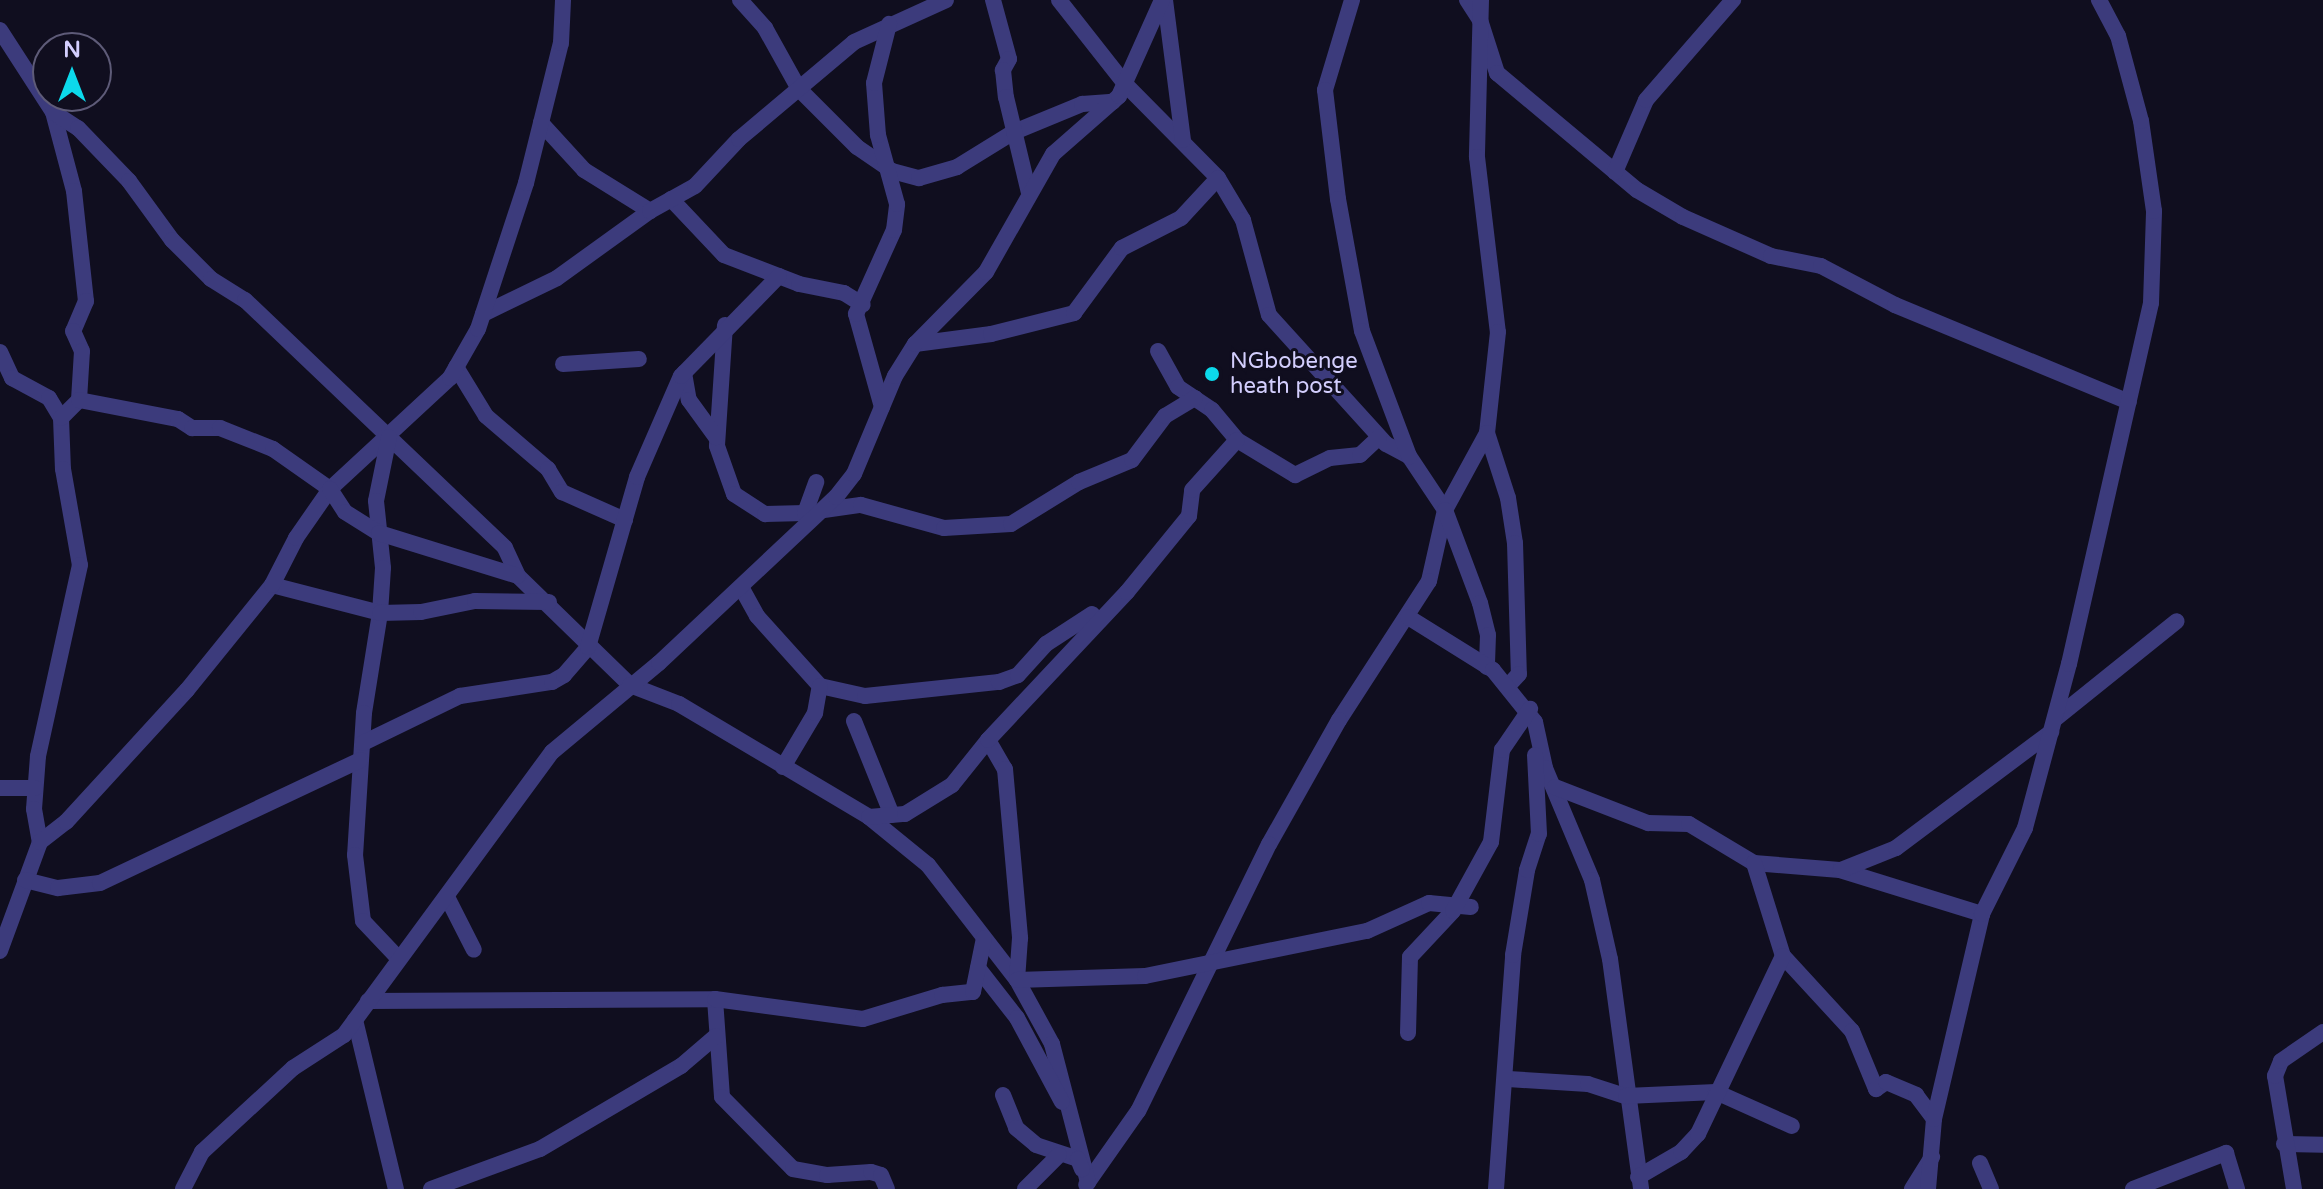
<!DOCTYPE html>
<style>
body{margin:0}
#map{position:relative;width:2323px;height:1189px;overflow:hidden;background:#100e1f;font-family:"Varela Round",sans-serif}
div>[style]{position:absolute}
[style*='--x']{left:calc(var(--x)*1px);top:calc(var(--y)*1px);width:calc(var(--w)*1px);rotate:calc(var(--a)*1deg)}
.street>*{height:16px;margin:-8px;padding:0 8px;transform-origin:8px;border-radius:8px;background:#3c3b7c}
.dots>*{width:22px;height:22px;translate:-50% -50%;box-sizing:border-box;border:4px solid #100e1f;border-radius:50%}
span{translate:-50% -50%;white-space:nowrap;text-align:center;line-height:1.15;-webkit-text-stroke:6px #100e1f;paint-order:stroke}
.poi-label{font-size:22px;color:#d3cefd}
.left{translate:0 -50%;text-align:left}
.north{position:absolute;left:32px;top:32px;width:80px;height:80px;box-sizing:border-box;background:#100e1f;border:2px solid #5e5b78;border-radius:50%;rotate:0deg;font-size:22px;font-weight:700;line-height:32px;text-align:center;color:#d3cefd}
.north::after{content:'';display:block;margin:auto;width:28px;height:36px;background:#0cd9eb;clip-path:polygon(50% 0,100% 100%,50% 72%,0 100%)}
</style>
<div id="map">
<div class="street">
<div style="--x:740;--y:0;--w:38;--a:48"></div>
<div style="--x:765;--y:28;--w:70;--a:60.9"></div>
<div style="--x:799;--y:89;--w:82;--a:45"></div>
<div style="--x:857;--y:147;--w:42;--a:34.4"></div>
<div style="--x:892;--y:171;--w:28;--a:15"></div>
<div style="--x:919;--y:178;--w:40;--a:-16"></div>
<div style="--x:957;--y:167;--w:67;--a:-31.6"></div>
<div style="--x:1014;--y:132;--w:74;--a:-22.4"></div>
<div style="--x:1082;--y:104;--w:31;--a:-4"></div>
<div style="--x:993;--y:0;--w:61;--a:74.8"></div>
<div style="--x:1009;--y:59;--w:13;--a:119"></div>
<div style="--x:1003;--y:70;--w:27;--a:84"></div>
<div style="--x:1006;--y:97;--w:99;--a:76.5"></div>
<div style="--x:1059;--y:0;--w:108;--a:51.8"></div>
<div style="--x:1126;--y:85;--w:131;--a:45.3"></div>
<div style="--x:1218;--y:178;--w:49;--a:59.2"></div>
<div style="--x:1243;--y:220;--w:98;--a:74.7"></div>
<div style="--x:1269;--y:315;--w:174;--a:47.8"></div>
<div style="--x:1386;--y:444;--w:26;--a:28"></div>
<div style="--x:1409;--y:456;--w:65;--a:56.3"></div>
<div style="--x:1445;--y:510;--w:73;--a:102.7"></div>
<div style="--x:1429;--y:581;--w:166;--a:122.9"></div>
<div style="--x:1339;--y:720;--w:142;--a:119.4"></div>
<div style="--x:1269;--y:844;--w:297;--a:116.1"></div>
<div style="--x:1138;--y:1111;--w:90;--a:125.1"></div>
<div style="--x:1165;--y:0;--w:141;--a:82.7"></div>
<div style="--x:1352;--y:0;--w:94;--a:106.7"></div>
<div style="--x:1325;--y:90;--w:110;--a:83.2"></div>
<div style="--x:1338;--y:199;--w:134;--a:79.7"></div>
<div style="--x:1362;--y:331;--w:134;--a:69.4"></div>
<div style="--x:1467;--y:0;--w:24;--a:57"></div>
<div style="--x:1480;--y:20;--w:56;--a:72.2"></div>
<div style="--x:1497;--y:73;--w:182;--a:39.9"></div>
<div style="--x:1637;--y:190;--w:53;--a:30.4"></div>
<div style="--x:1683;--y:217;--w:96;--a:23.9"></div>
<div style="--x:1771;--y:256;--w:51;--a:11.3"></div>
<div style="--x:1821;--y:266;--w:84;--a:27.8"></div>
<div style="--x:1895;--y:305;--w:253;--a:22.5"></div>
<div style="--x:1481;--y:0;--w:157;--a:91.5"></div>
<div style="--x:1477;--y:157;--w:176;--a:83.2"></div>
<div style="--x:1498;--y:332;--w:102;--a:96.2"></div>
<div style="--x:1487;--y:433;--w:68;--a:72.1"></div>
<div style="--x:1508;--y:498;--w:46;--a:81.2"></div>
<div style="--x:1515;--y:543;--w:131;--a:88.3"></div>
<div style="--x:1519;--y:674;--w:16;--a:133"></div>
<div style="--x:0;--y:30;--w:98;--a:57.1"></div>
<div style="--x:53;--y:112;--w:82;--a:75.1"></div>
<div style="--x:74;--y:191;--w:111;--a:83.8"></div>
<div style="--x:86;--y:301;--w:33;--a:113"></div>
<div style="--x:73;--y:331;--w:22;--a:66"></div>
<div style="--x:82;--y:351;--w:49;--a:93.5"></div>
<div style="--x:53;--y:112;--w:30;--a:33"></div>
<div style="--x:78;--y:128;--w:74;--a:46.1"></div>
<div style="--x:129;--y:181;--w:73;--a:53.9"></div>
<div style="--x:172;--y:240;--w:55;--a:45"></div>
<div style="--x:211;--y:279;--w:40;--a:32"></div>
<div style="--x:245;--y:300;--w:359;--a:43.6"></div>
<div style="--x:505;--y:548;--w:31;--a:65"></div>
<div style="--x:518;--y:576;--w:156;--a:44.2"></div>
<div style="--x:630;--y:685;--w:53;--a:21.2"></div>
<div style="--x:679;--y:704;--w:221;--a:30.7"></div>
<div style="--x:869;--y:817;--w:76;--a:39.1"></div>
<div style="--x:928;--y:865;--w:145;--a:52.3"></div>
<div style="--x:1017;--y:980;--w:73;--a:61.3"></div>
<div style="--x:1052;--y:1044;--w:143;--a:75.4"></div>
<div style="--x:541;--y:123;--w:64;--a:47.5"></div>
<div style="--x:584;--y:170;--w:78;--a:31.8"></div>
<div style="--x:1615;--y:172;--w:78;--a:-66.7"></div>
<div style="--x:1646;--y:100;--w:133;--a:-49"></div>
<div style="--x:671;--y:199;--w:77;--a:46.6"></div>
<div style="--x:724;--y:255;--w:80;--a:21.1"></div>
<div style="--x:799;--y:284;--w:46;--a:11.3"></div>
<div style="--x:844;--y:293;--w:22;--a:32"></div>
<div style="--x:483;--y:314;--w:82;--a:-25.9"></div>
<div style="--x:557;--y:278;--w:115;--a:-35.8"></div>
<div style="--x:650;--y:211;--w:51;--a:-29.1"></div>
<div style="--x:695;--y:186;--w:64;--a:-46.9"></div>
<div style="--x:739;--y:139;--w:150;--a:-40.1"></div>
<div style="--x:854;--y:42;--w:101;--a:-24.5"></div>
<div style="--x:725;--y:325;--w:121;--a:93.8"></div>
<div style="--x:717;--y:446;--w:51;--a:70.5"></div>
<div style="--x:734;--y:494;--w:37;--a:33"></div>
<div style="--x:765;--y:514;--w:40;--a:-1.4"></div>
<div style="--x:805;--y:513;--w:33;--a:-70"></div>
<div style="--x:915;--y:344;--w:77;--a:-7.5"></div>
<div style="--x:991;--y:334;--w:86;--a:-14.2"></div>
<div style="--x:1074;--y:313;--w:81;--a:-53.6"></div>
<div style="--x:1122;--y:248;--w:66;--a:-27"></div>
<div style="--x:1181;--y:218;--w:54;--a:-47.2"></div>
<div style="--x:1158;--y:351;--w:41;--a:60.9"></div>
<div style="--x:1178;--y:387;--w:41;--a:34.1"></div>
<div style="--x:1212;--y:410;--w:39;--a:50"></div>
<div style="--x:1237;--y:440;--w:68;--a:31.1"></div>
<div style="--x:1295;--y:475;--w:39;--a:-26"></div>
<div style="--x:1330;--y:458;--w:30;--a:-6"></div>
<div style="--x:1360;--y:455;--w:26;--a:-43"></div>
<div style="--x:0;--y:352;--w:29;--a:65"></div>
<div style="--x:12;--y:378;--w:42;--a:28.4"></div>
<div style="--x:49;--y:398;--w:23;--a:59"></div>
<div style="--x:61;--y:418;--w:51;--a:87.8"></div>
<div style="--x:63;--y:469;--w:97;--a:80"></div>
<div style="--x:80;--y:565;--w:196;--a:102.4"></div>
<div style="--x:38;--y:756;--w:53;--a:94.3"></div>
<div style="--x:34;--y:809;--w:34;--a:80"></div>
<div style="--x:40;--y:842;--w:116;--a:110.2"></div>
<div style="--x:563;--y:364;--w:76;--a:-3.8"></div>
<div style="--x:456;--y:367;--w:57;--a:58.5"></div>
<div style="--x:486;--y:416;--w:82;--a:40.5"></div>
<div style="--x:548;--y:469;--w:27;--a:59"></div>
<div style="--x:562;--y:492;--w:69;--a:24"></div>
<div style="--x:684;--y:373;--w:27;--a:80"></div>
<div style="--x:689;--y:400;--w:46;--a:53.9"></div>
<div style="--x:882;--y:407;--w:97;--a:-105.6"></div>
<div style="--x:856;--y:314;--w:92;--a:-65.7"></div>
<div style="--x:894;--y:230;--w:26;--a:-83"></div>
<div style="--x:897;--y:204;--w:72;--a:-105.4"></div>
<div style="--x:878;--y:135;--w:52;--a:-94.4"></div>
<div style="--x:874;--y:83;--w:61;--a:-75.7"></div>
<div style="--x:61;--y:418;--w:25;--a:-45"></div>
<div style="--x:79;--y:400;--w:101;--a:10.9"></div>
<div style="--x:178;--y:419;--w:17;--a:33"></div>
<div style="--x:192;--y:428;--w:28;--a:0"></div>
<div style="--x:220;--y:428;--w:57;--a:21.6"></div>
<div style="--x:273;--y:449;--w:70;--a:35.1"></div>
<div style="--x:330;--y:489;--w:163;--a:-42.8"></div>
<div style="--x:450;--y:378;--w:56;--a:-60.3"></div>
<div style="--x:478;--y:329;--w:154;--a:-71.8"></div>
<div style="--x:526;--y:183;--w:144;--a:-76"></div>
<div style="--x:561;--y:43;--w:43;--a:-87.3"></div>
<div style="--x:1487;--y:433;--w:88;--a:118.6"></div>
<div style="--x:1445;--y:510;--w:99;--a:69.4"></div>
<div style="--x:1480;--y:603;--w:33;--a:76"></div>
<div style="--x:1488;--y:635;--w:32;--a:92"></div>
<div style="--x:389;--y:437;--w:65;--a:101.5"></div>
<div style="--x:376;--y:501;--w:67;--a:84"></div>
<div style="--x:383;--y:568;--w:45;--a:93.8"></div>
<div style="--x:380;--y:613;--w:101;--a:99.1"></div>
<div style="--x:364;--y:713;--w:142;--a:93.6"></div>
<div style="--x:355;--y:855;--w:66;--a:83.1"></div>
<div style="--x:363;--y:921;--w:50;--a:46.6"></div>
<div style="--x:824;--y:510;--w:37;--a:-8"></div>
<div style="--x:861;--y:505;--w:86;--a:15.5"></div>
<div style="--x:944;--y:528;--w:67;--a:-3.4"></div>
<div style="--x:1011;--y:524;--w:80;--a:-31.7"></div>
<div style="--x:1079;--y:482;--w:57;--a:-22.5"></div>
<div style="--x:1132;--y:460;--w:55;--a:-53.1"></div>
<div style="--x:1165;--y:416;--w:35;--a:-31"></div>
<div style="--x:272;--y:585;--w:112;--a:14.5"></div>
<div style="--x:380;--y:613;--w:41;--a:-1.4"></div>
<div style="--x:421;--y:612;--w:55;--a:-11.5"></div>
<div style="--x:475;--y:601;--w:74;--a:0.8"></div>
<div style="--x:741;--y:587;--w:33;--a:61"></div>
<div style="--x:757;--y:616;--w:94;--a:48"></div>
<div style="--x:820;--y:686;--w:46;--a:12.5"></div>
<div style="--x:865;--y:696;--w:135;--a:-6"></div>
<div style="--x:999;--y:682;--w:20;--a:-20"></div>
<div style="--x:1018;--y:675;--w:42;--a:-47.9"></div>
<div style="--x:1046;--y:644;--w:55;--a:-33.1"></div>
<div style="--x:1408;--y:617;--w:100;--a:31.9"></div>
<div style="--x:1493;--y:670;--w:67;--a:51.1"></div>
<div style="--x:1535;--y:722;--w:47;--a:77.7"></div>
<div style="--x:1545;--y:768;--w:121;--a:67.2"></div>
<div style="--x:1592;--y:880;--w:81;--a:77.2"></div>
<div style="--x:1610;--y:959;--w:232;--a:82.3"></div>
<div style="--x:2055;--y:719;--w:156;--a:-38.8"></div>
<div style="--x:854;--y:721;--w:101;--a:68"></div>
<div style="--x:988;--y:740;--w:34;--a:60"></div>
<div style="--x:1005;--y:769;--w:170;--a:84.9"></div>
<div style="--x:1020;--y:938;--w:42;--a:94.1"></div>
<div style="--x:363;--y:743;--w:108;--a:-25.9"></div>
<div style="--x:460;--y:696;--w:93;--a:-8.7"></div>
<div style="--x:552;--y:682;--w:14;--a:-30"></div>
<div style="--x:564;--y:675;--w:37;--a:-49"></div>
<div style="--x:588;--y:647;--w:177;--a:-73.9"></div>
<div style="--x:637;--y:477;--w:110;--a:-66.5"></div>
<div style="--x:681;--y:376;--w:140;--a:-45.6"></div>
<div style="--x:783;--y:767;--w:63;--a:-59.3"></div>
<div style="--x:815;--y:713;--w:27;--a:-80"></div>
<div style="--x:1555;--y:787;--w:100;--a:21.2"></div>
<div style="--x:1648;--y:823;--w:41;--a:1.4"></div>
<div style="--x:1689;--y:824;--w:76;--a:31"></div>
<div style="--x:1754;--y:863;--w:86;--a:4.7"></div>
<div style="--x:1840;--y:870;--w:149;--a:17.2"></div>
<div style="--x:0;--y:788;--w:35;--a:0"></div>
<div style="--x:869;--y:817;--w:36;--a:-5"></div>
<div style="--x:905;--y:814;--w:55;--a:-31.7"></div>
<div style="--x:952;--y:785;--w:58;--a:-51.3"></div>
<div style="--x:988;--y:740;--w:203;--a:-46.8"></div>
<div style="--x:1127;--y:592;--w:98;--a:-50.8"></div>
<div style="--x:1189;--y:516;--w:26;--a:-83"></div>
<div style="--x:1192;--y:490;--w:67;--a:-48"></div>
<div style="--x:40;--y:842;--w:33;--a:-38"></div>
<div style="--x:66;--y:822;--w:179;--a:-47.5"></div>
<div style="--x:187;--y:690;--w:135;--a:-51"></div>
<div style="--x:272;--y:585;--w:53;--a:-62.9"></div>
<div style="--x:296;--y:538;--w:60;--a:-55.2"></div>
<div style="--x:330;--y:489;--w:27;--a:57"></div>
<div style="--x:345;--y:512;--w:40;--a:32"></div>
<div style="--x:379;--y:533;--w:145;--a:17.2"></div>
<div style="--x:1754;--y:863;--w:97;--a:72.7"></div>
<div style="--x:1783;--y:956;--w:102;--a:47.4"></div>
<div style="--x:1852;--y:1031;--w:63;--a:67.5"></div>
<div style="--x:1876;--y:1089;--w:12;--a:-35"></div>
<div style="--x:1886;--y:1082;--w:33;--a:23"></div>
<div style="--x:1916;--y:1095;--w:30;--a:53"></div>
<div style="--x:1841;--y:870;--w:59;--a:-21.8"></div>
<div style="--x:1896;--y:848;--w:194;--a:-36.8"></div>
<div style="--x:25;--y:880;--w:34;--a:14"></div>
<div style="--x:58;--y:888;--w:42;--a:-6.8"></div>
<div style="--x:100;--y:883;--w:288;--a:-25.3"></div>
<div style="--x:447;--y:897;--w:59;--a:63"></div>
<div style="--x:978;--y:968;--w:63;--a:52"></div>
<div style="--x:1017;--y:1018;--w:95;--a:61.8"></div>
<div style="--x:1017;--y:980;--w:128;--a:-1.8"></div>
<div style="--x:1145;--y:976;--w:227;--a:-11.5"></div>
<div style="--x:1367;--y:931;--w:68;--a:-24.3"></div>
<div style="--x:1429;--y:903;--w:42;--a:5.4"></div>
<div style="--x:715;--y:999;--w:98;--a:85.9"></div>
<div style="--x:722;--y:1097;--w:101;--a:45.4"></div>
<div style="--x:793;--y:1169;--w:35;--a:10"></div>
<div style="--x:827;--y:1175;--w:44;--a:-3.9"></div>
<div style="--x:871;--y:1172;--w:10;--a:17"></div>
<div style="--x:881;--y:1175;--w:15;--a:67"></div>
<div style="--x:368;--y:1001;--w:347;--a:-0.3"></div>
<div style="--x:715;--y:999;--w:149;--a:7.7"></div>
<div style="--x:863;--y:1019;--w:83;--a:-16.9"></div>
<div style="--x:942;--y:995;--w:31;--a:-6"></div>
<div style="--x:973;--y:992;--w:55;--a:-78.5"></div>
<div style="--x:355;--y:1020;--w:174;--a:76.4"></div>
<div style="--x:1408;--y:1033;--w:76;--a:-88.5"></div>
<div style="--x:1410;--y:957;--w:63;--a:-46.9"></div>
<div style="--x:1453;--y:911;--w:79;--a:-61.2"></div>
<div style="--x:1491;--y:842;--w:93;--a:-83.2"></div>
<div style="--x:1502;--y:750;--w:50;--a:-55.7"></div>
<div style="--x:1508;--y:1079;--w:80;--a:3.6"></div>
<div style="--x:1588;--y:1084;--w:40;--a:18"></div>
<div style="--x:1626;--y:1096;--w:90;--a:-2.5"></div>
<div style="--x:1716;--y:1092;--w:83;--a:24.1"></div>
<div style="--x:1003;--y:1095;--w:35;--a:68"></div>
<div style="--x:1016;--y:1128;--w:26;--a:40"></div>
<div style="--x:1036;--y:1145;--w:44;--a:18.4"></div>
<div style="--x:1078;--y:1159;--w:11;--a:68"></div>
<div style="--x:2284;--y:1144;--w:39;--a:1"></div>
<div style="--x:1980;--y:1163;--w:28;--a:67"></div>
<div style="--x:1638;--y:1177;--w:50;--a:-30.2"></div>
<div style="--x:1681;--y:1152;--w:25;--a:-47"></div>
<div style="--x:1698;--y:1134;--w:197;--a:-64.5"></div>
<div style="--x:183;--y:1189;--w:42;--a:-62.8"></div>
<div style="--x:202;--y:1152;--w:124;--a:-42.7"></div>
<div style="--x:293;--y:1068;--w:61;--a:-32.9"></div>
<div style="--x:344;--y:1035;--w:351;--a:-53.7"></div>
<div style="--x:552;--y:752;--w:139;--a:-39.8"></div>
<div style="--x:659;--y:663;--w:243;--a:-43.2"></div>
<div style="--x:836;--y:497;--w:29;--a:-52"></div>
<div style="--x:854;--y:474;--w:106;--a:-67.3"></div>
<div style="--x:895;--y:376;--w:38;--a:-58"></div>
<div style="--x:915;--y:344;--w:101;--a:-45.4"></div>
<div style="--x:986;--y:272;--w:136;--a:-60.4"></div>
<div style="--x:1053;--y:154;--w:88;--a:-41.3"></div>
<div style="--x:1119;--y:96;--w:105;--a:-65.9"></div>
<div style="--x:431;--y:1189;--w:116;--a:-20.2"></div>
<div style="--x:540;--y:1149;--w:164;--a:-30.5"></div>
<div style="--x:681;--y:1066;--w:46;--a:-40.6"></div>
<div style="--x:1025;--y:1189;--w:48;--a:-45"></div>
<div style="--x:1496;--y:1189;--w:235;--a:-85.8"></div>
<div style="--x:1513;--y:955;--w:86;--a:-80.6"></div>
<div style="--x:1527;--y:870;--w:38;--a:-72"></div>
<div style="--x:1539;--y:834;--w:79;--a:-92.9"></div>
<div style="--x:1912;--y:1189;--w:38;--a:-58"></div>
<div style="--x:1928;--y:1189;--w:70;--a:-85.1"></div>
<div style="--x:1934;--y:1119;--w:211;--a:-76.8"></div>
<div style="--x:1982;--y:914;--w:96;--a:-63.4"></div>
<div style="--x:2025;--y:828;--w:170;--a:-75"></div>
<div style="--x:2069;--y:664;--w:370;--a:-77.2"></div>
<div style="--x:2151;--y:303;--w:92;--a:-88.1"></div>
<div style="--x:2154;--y:211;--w:91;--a:-98.2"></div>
<div style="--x:2141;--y:121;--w:88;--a:-105.1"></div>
<div style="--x:2118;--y:36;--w:41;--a:-117.8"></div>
<div style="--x:2133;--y:1189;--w:100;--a:-21.2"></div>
<div style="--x:2226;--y:1153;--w:38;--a:73"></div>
<div style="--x:2294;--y:1189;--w:115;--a:-99.5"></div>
<div style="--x:2275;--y:1076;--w:16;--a:-68"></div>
<div style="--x:2281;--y:1061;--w:51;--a:-34.6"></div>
</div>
<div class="dots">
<div style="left:1212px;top:374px;background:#0cd9eb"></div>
</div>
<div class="poi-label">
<span class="left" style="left:1230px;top:374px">NGbobenge<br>heath post</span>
</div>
<div class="north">N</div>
</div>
